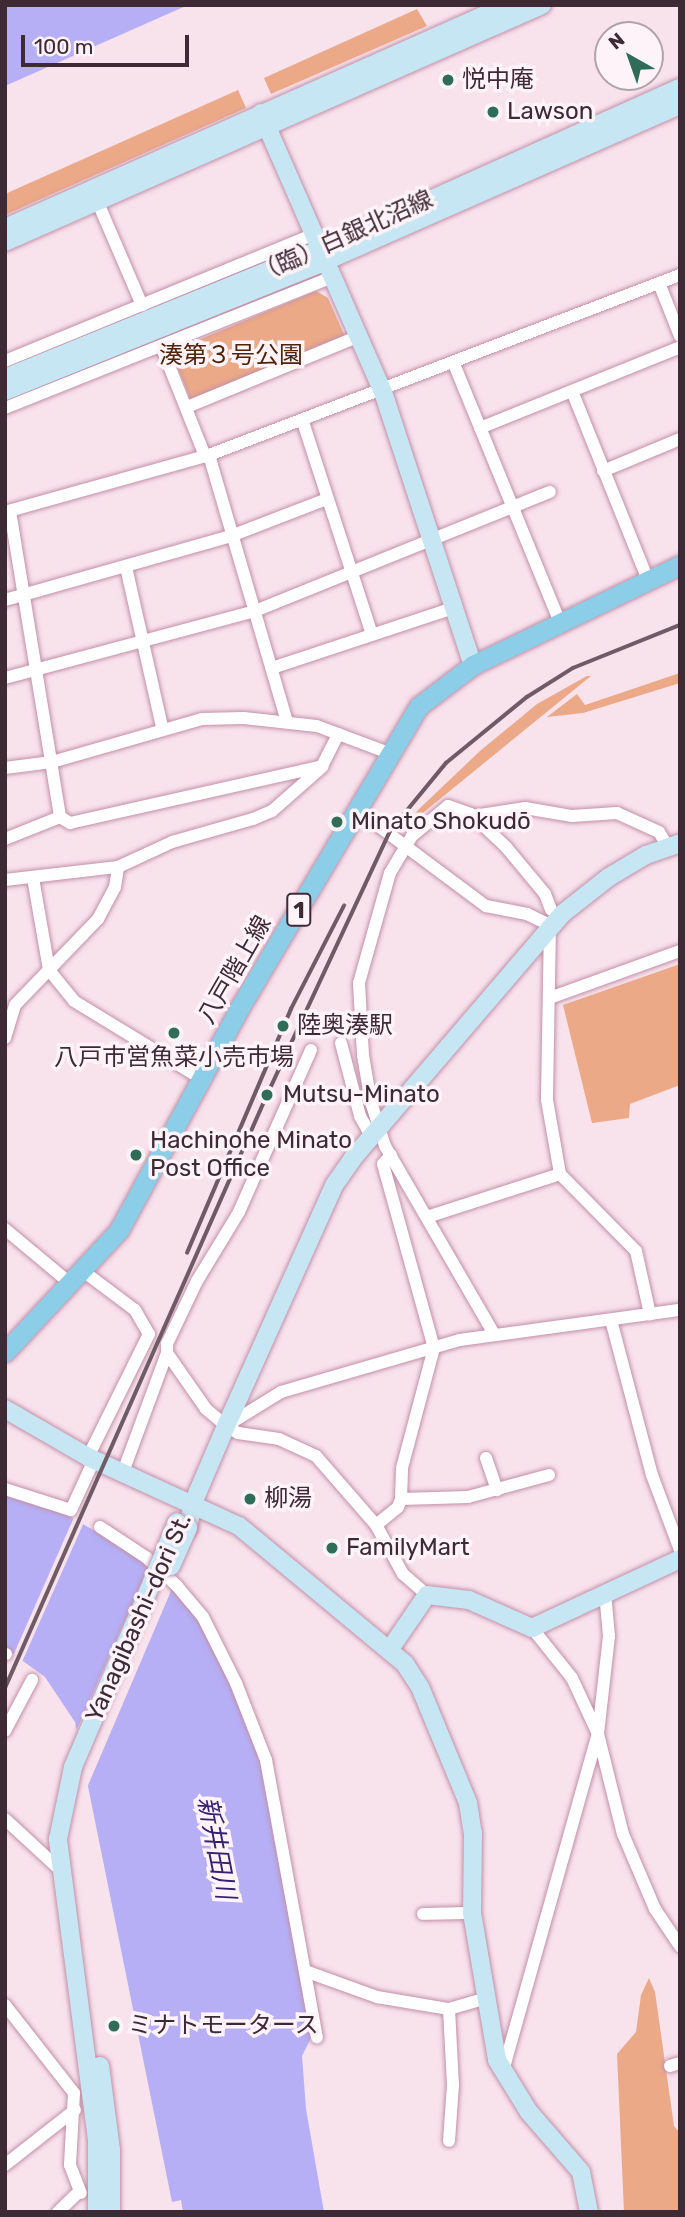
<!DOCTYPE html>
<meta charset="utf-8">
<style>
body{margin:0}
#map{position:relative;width:685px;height:2217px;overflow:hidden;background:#f8e2ec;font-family:Rubik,"Noto Sans JP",sans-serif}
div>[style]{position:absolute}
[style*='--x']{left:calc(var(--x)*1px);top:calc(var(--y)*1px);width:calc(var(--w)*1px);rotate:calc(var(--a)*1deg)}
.green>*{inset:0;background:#eba988}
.water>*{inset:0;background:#b6aff5}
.pier>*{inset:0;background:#f8e2ec}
.roads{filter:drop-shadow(0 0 2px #c290a8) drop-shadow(0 0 2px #c290a8)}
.street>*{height:12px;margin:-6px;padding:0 6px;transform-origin:6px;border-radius:6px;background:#fff}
.secondary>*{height:18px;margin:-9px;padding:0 9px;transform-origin:9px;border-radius:9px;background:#c6e6f3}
.primary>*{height:19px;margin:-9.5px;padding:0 9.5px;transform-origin:9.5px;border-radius:9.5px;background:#8ccde7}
.rail>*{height:3.5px;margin:-1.75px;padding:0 1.75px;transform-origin:1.75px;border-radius:1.75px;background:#6f5b65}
.bridges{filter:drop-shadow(0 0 2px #c290a8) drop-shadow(0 0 2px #c290a8)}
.secondary-bridge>*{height:18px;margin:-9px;padding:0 9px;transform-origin:9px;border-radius:9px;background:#c6e6f3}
.dots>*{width:19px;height:19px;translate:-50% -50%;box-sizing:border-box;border:4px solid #fef3f8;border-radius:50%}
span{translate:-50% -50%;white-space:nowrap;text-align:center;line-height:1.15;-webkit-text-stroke:7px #fef3f8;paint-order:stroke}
.shield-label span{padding:2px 5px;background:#fef3f8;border:2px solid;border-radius:5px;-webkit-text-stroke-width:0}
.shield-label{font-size:23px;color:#3e2a34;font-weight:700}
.poi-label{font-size:24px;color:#3e2a34}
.left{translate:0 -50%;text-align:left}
.street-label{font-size:24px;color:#3e2a34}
.park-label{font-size:24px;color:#4f2307}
.water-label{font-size:26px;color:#34216f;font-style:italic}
.frame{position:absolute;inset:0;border:7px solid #3e2a34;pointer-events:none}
.north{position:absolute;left:594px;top:21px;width:70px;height:70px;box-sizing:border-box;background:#fef3f8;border:2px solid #b1a3aa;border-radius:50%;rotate:320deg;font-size:19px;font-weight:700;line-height:28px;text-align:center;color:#3e2a34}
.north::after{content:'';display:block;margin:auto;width:24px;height:32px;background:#306d58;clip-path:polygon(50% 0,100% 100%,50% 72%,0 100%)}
.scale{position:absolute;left:21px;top:35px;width:168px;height:32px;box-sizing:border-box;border:4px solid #3e2a34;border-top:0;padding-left:9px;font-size:21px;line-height:24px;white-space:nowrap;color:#3e2a34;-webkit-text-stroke:5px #fef3f8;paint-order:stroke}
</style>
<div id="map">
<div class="green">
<div style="clip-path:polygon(417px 9px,427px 26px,271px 94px,264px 78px)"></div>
<div style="clip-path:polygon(238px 90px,246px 108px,5px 215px,5px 194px)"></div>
<div style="clip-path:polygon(316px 291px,328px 298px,346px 339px,192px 403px,173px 356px,179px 348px)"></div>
<div style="clip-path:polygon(680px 673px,680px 683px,583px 713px,547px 717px,577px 694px,585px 705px)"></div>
<div style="clip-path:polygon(587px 676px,591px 676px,408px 825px,418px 810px,480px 751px,537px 704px)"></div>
<div style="clip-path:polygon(680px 964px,680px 1085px,630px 1104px,629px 1118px,592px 1123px,563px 1005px)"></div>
<div style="clip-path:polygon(649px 1978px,655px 1992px,674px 2126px,680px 2133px,680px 2212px,624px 2212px,617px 2054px,636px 2032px,641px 1995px)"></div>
</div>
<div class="water">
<div style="clip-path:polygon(5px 5px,188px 5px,5px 86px)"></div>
<div style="clip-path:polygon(5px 1494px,67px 1515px,144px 1559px,200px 1619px,257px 1745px,311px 2038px,302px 2056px,306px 2109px,324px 2212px,183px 2212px,181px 2200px,172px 2202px,75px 1722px,45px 1677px,5px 1648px)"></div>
</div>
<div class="pier">
<div style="clip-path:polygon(75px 1515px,85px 1520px,22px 1662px,13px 1656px)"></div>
<div style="clip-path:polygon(151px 1561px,174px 1584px,86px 1790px,74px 1736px)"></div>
</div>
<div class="roads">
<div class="street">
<div style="--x:95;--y:196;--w:119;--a:66.7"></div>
<div style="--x:659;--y:283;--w:57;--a:68.4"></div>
<div style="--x:162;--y:348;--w:116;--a:68.3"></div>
<div style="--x:5;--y:361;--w:335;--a:-22.3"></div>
<div style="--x:454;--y:364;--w:277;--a:67.7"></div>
<div style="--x:572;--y:391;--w:204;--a:68.1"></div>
<div style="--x:187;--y:407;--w:186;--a:-22.4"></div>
<div style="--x:5;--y:408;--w:353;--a:-21.8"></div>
<div style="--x:303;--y:422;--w:223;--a:72"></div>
<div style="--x:480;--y:428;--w:216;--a:-22"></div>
<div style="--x:209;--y:455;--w:278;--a:73.7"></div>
<div style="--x:603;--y:471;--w:83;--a:-22.6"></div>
<div style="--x:10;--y:511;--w:310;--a:80.7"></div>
<div style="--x:60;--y:817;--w:12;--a:31"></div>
<div style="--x:70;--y:823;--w:258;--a:-12.7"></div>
<div style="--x:322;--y:766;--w:36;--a:-63"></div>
<div style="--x:5;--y:512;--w:212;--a:-15.6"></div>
<div style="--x:209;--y:455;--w:504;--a:-20.92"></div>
<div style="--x:126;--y:567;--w:164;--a:77.3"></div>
<div style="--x:5;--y:600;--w:235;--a:-15.8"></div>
<div style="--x:231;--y:536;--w:103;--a:-21.1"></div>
<div style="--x:272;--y:668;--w:191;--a:-18.3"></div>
<div style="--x:5;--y:678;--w:259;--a:-15"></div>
<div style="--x:255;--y:611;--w:318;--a:-22"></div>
<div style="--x:5;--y:768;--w:47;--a:-7.3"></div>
<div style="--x:52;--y:762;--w:156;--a:-16"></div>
<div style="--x:202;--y:719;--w:42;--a:-1.4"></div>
<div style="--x:244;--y:718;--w:73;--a:6.3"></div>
<div style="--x:317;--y:726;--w:77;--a:20.6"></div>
<div style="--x:357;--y:810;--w:161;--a:36.7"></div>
<div style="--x:486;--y:906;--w:42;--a:11"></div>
<div style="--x:527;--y:914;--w:25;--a:26"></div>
<div style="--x:550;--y:925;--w:175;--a:91"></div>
<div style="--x:547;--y:1100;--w:75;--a:80"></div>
<div style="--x:560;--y:1174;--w:108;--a:45.4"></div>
<div style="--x:636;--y:1251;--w:65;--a:77.5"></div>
<div style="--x:474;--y:816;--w:52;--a:-8.9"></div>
<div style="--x:525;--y:808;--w:48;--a:9.7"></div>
<div style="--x:572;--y:816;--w:45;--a:-3.8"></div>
<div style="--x:617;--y:813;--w:46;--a:24.3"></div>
<div style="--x:659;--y:832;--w:17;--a:59"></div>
<div style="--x:5;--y:839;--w:59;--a:-21.8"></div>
<div style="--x:33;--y:878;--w:93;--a:80.1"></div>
<div style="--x:49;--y:970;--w:40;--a:51"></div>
<div style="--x:74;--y:1001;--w:148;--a:31.4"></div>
<div style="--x:5;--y:880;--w:114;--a:-6.6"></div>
<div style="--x:118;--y:867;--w:60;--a:-24.8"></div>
<div style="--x:172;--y:842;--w:84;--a:-15.9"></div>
<div style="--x:253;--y:819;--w:21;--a:-23"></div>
<div style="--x:272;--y:811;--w:67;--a:-41.3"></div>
<div style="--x:552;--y:997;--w:136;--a:-19.8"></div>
<div style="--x:5;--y:1038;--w:34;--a:-73"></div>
<div style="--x:15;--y:1005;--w:120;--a:-46"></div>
<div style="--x:98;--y:919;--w:36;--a:-62"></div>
<div style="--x:115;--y:887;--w:20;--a:-81"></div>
<div style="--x:341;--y:1043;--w:75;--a:75.4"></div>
<div style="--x:360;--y:1116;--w:23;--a:61"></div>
<div style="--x:311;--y:1050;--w:177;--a:114"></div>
<div style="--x:239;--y:1212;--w:81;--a:121.3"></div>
<div style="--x:197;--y:1281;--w:70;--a:115.5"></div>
<div style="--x:167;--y:1344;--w:9;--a:90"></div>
<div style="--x:167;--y:1353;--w:68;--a:55.1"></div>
<div style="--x:206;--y:1409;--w:26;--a:40"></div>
<div style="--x:226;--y:1426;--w:14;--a:30"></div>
<div style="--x:238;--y:1433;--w:41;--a:8.3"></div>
<div style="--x:279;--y:1439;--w:41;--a:24.7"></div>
<div style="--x:316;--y:1456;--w:91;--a:49"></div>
<div style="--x:376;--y:1525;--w:56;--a:61.1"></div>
<div style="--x:403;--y:1574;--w:32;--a:41"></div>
<div style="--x:427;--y:1217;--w:140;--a:-17.9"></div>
<div style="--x:5;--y:1229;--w:86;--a:39.8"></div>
<div style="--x:83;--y:1271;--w:65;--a:36.9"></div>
<div style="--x:135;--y:1310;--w:28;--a:60"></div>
<div style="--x:149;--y:1334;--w:137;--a:116.4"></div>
<div style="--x:611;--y:1320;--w:160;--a:75.2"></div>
<div style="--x:652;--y:1475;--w:80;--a:69.5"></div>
<div style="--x:494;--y:1334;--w:217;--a:-120.1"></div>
<div style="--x:385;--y:1146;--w:46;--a:-107.7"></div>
<div style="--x:371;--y:1102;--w:48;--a:-99.7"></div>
<div style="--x:363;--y:1055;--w:72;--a:-93.2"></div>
<div style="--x:359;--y:983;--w:114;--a:-74.3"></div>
<div style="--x:390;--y:873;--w:43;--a:-59.3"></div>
<div style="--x:412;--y:836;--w:47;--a:-39.8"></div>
<div style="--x:448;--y:806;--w:24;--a:19"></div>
<div style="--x:471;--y:814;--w:48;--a:43.3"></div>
<div style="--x:506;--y:847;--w:61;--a:50.3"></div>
<div style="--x:545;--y:894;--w:17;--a:69"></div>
<div style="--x:226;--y:1426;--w:65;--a:-31.7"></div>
<div style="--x:281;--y:1392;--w:186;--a:-16.2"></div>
<div style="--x:460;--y:1340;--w:222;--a:-7.8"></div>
<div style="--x:486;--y:1458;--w:34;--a:71"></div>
<div style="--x:123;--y:1472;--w:127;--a:-69.7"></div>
<div style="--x:5;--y:1489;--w:69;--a:17.7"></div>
<div style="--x:71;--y:1510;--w:55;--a:-65.3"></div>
<div style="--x:401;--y:1499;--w:67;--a:-1.7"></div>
<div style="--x:468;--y:1497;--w:84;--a:-15.2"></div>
<div style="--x:376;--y:1525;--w:28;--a:-39"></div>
<div style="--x:398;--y:1507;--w:9;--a:-69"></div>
<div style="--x:401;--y:1499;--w:31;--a:-88"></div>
<div style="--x:402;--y:1468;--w:124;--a:-75.1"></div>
<div style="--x:434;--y:1348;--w:191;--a:-105.5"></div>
<div style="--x:383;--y:1164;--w:12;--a:-48"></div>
<div style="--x:100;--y:1527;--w:56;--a:33.4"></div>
<div style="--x:147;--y:1558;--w:41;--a:43"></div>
<div style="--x:177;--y:1586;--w:40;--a:50"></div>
<div style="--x:203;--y:1617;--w:74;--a:63.4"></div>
<div style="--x:236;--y:1683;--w:83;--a:68.7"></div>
<div style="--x:266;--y:1760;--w:282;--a:79.6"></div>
<div style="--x:532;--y:1628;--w:64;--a:51.3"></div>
<div style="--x:572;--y:1678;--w:62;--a:65.1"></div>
<div style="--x:598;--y:1734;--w:103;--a:76"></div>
<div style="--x:623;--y:1834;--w:82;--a:66.9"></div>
<div style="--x:655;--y:1909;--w:45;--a:56"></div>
<div style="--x:5;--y:1654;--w:1;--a:0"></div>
<div style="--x:5;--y:1731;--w:58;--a:-62.1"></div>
<div style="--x:5;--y:1819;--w:75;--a:42.8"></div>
<div style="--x:423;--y:1914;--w:49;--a:-1.2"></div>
<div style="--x:305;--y:1971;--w:77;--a:19.9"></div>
<div style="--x:377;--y:1997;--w:73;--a:9.5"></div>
<div style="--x:449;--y:2009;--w:36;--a:-16"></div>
<div style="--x:5;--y:2005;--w:112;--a:51.9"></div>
<div style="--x:74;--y:2093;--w:72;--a:93.2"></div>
<div style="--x:70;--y:2165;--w:30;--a:69"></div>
<div style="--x:449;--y:2009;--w:76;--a:87"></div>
<div style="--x:453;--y:2085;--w:56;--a:94.1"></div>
<div style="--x:670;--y:2066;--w:10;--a:-17"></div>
<div style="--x:503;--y:2071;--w:350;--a:-74.3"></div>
<div style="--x:598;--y:1734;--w:99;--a:-83.6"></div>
<div style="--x:609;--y:1636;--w:44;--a:-95.2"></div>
<div style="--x:5;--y:2165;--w:89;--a:-38.2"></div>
<div style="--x:58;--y:2212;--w:30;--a:-44"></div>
</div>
<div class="secondary">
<div style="--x:261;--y:113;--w:305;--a:66.4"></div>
<div style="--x:383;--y:392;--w:287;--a:71.8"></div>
<div style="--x:5;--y:228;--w:549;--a:-23.95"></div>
<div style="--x:5;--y:242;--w:587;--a:-23.81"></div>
<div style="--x:5;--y:378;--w:341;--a:-22.2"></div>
<div style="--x:321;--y:249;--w:393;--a:-24.2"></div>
<div style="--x:5;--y:391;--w:346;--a:-22"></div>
<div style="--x:326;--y:261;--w:387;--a:-23.8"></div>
<div style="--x:5;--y:1409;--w:96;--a:30"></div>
<div style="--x:88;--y:1457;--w:166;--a:24.6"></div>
<div style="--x:239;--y:1526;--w:216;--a:39.7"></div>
<div style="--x:405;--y:1664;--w:27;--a:57"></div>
<div style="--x:420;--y:1687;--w:126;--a:67.5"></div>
<div style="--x:468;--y:1803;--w:30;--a:81"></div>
<div style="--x:473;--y:1833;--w:80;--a:90.7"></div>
<div style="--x:472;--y:1913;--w:149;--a:80.3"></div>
<div style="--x:497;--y:2060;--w:61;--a:58.4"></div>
<div style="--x:529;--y:2112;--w:79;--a:49.1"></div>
<div style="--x:581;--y:2172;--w:41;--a:78.7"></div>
<div style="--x:188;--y:1528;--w:25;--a:-79"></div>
<div style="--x:193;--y:1503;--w:84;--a:-66.8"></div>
<div style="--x:226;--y:1426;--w:265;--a:-65.8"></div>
<div style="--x:335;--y:1184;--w:32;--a:-55"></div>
<div style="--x:353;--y:1158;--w:321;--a:-49.4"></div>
<div style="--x:562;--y:914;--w:60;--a:-38.2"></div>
<div style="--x:609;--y:877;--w:43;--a:-30.7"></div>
<div style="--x:646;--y:855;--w:36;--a:-19"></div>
<div style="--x:390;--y:1649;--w:65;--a:-55.6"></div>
<div style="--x:427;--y:1595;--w:42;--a:6.8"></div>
<div style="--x:469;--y:1600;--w:69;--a:24"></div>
<div style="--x:532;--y:1628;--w:163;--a:-25"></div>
<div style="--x:100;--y:2066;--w:85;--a:82.5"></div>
<div style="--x:111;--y:2150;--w:62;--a:90"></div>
<div style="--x:97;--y:2212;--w:72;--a:-90"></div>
<div style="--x:97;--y:2140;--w:304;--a:-97.4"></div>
<div style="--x:58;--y:1839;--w:74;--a:-78.2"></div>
<div style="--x:73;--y:1767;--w:170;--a:-66.8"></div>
</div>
<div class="primary">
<div style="--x:5;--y:1352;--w:167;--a:-46.9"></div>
<div style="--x:119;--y:1230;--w:254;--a:-61.5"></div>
<div style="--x:240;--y:1007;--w:350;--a:-59.3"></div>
<div style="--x:419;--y:706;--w:68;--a:-37.2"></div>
<div style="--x:473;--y:665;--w:230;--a:-25.8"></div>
</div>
</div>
<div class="rail">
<div style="--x:187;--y:1253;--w:265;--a:-66.9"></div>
<div style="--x:291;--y:1009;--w:116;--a:-62.8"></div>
<div style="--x:5;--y:1688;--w:648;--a:-66.16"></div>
<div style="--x:267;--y:1095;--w:291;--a:-65"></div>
<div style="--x:390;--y:831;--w:88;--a:-50.5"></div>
<div style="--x:446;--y:763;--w:104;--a:-39.2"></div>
<div style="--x:527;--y:697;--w:54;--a:-32.2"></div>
<div style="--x:573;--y:668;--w:115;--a:-21.9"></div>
</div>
<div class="bridges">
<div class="secondary-bridge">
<div style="--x:171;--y:1566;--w:42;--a:-65.9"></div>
<div style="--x:140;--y:1611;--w:96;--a:-67.4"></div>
</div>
</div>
<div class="dots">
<div style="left:448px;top:80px;background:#306d58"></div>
<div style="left:493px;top:112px;background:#306d58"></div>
<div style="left:337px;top:822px;background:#306d58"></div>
<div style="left:283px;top:1026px;background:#306d58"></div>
<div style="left:174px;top:1033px;background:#306d58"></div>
<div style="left:267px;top:1095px;background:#306d58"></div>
<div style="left:136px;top:1155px;background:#306d58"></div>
<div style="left:250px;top:1499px;background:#306d58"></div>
<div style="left:332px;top:1548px;background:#306d58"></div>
<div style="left:114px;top:2026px;background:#306d58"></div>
</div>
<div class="shield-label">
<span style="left:299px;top:910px">1</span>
</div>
<div class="poi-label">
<span class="left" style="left:462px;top:80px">悦中庵</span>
<span class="left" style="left:507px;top:112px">Lawson</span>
<span class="left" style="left:351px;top:822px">Minato Shokudō</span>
<span class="left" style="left:297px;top:1026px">陸奥湊駅</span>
<span style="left:174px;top:1058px">八戸市営魚菜小売市場</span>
<span class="left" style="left:283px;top:1095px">Mutsu-Minato</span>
<span class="left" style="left:150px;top:1155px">Hachinohe Minato<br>Post Office</span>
<span class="left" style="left:264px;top:1499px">柳湯</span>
<span class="left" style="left:346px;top:1548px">FamilyMart</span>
<span class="left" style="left:128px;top:2026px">ミナトモータース</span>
</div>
<div class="street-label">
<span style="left:344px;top:237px;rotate:-24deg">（臨）白銀北沼線</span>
<span style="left:235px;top:970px;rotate:-60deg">八戸階上線</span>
<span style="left:139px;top:1618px;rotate:-66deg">Yanagibashi-dori St.</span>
</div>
<div class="park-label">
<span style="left:231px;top:356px">湊第３号公園</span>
</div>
<div class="water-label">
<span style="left:216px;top:1848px;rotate:79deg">新井田川</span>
</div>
<div class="frame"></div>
<div class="north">N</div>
<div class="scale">100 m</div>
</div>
